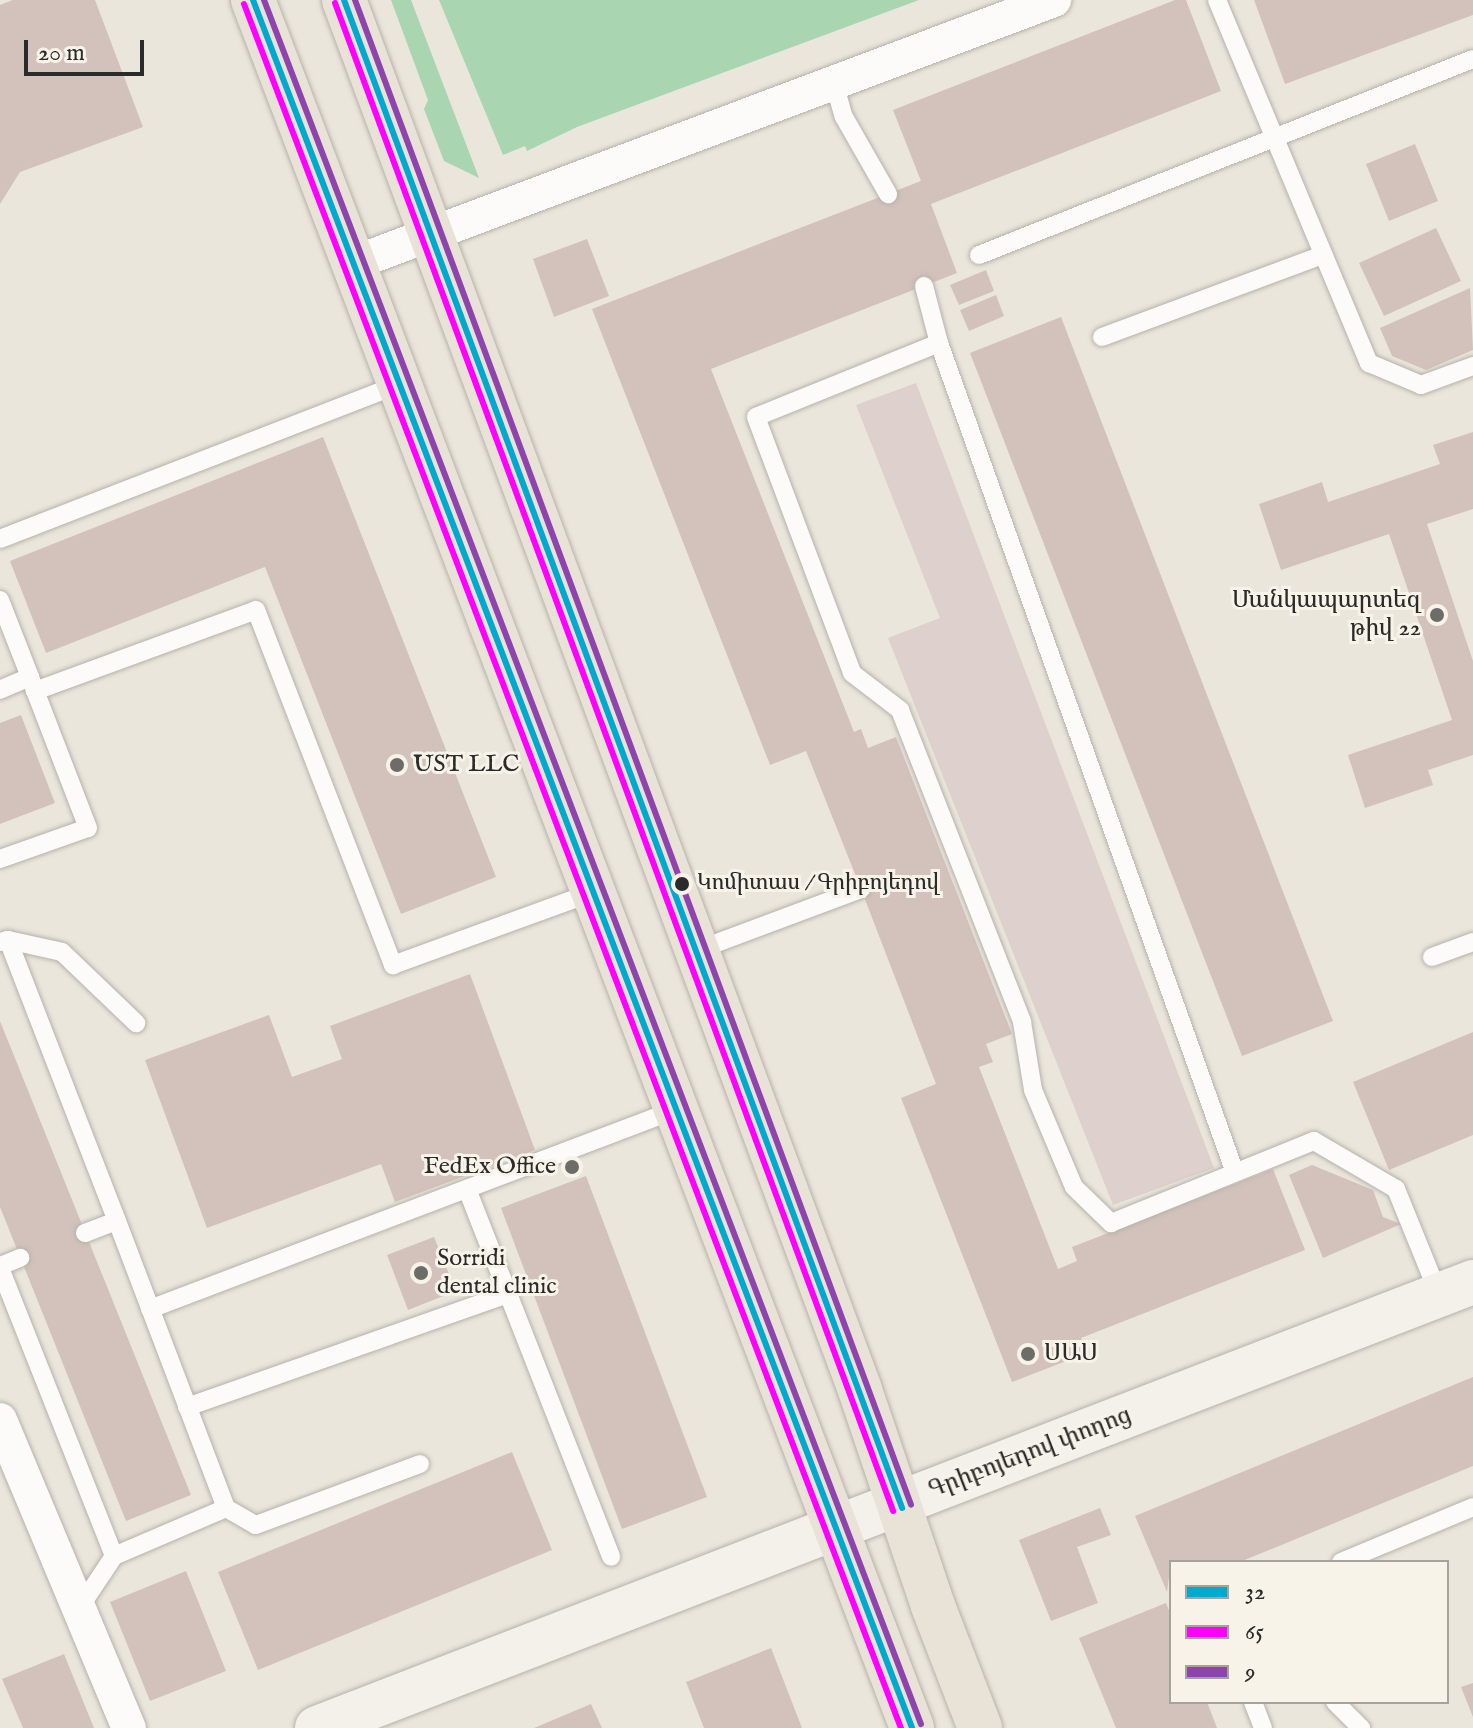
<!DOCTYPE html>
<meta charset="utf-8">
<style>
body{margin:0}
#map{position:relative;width:1473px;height:1728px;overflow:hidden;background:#ebe6db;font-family:"IM FELL English","Noto Serif Armenian",serif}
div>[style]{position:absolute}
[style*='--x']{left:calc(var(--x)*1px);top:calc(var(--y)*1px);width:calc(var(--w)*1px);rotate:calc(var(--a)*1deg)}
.industrial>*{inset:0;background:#ddd0cd}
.green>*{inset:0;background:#a9d6b1}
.building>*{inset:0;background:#d2c2bb}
.roads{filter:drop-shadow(0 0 2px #b5b2ac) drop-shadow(0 0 2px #b5b2ac)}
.lane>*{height:18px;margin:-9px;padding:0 9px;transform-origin:9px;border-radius:9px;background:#fcfbfa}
.street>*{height:34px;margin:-17px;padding:0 17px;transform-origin:17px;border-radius:17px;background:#fcfbfa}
.secondary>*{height:44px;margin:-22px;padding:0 22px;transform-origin:22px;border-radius:22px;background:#f4f1eb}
.primary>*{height:44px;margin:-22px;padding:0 22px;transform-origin:22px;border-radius:22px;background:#e9e2d6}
.bus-1>*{height:6px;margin:-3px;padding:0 3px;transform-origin:3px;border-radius:3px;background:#00a9ce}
.bus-2>*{height:6px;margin:-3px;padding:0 3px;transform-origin:3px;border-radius:3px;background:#f0f}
.bus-3>*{height:6px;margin:-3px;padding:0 3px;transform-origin:3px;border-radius:3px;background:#8e44ad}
.dots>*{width:22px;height:22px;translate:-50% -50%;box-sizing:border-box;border:4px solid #f7f3e8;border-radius:50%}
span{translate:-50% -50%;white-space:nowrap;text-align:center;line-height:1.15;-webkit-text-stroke:6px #f7f3e8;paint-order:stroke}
.bus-label{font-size:22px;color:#2b2b2b}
.left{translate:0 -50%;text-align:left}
.poi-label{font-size:24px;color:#2b2b2b}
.right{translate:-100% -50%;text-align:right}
.street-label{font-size:24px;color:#2b2b2b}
.legend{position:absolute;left:1169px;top:1560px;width:280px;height:144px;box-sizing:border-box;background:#f7f3e8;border:2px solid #a5a39c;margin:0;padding:10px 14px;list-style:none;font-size:24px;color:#2b2b2b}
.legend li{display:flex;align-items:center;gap:16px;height:40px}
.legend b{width:40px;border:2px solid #a5a39c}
.scale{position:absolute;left:24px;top:40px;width:120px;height:36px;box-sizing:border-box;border:4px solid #2b2b2b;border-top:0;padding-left:10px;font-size:24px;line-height:28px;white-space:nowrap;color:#2b2b2b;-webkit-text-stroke:6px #f7f3e8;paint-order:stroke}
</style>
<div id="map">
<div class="industrial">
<div style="clip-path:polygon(916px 383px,1214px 1168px,1113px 1205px,888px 638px,940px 618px,856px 405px)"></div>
</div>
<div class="green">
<div style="clip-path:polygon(391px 0,411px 0,479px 178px,444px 161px,424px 109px,428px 100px)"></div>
<div style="clip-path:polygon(439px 0,919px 0,577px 127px,527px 151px,525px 146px,503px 155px)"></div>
</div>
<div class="building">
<div style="clip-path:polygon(13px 0,95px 0,143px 127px,20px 172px,0 204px,0 5px)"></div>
<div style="clip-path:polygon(1175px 0,1186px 0,1221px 91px,931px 204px,957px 273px,711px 369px,854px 732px,861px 729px,868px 748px,896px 737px,1012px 1034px,986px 1044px,993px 1062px,979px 1067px,1058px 1269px,1077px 1261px,1072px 1247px,1273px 1169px,1305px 1250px,1081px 1338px,1087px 1353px,1012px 1382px,901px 1098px,936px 1084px,861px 889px,806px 751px,770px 765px,592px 309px,921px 181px,893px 110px)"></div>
<div style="clip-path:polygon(1254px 0,1473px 0,1473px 15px,1285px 84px)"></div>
<div style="clip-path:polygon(1415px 144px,1438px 201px,1389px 221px,1366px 164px)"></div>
<div style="clip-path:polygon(1436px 228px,1461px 281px,1384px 316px,1359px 263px)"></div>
<div style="clip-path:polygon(587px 239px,609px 296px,554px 317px,533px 259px)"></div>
<div style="clip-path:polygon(986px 270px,994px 291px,959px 305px,950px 285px)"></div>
<div style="clip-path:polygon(1470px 288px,1473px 350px,1426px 370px,1392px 356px,1380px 328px)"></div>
<div style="clip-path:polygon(996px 295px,1004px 316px,969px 331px,960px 310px)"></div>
<div style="clip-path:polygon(1061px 317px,1333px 1021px,1242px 1056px,970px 353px)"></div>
<div style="clip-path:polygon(1473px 432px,1473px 509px,1427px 524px,1473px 661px,1473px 755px,1428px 770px,1433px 785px,1365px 808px,1348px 755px,1452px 720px,1389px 534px,1281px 570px,1259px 504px,1322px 482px,1328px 502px,1440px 464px,1433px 445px)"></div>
<div style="clip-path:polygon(323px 437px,496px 877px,401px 914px,265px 567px,46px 653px,10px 561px)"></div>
<div style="clip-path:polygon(21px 715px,55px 803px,0 824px,0 723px)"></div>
<div style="clip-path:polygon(470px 974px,535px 1150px,395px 1202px,381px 1164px,207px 1228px,145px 1060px,269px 1015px,292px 1077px,342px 1059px,330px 1026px)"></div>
<div style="clip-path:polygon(0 1021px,191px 1495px,126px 1521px,0 1207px)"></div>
<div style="clip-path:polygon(1473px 1032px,1473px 1135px,1389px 1170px,1353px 1082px)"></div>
<div style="clip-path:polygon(1312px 1165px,1373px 1190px,1383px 1217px,1401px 1224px,1323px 1258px,1289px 1175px)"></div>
<div style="clip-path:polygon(586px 1176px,707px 1497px,622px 1529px,501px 1208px)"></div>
<div style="clip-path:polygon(434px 1237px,456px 1291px,408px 1310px,387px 1255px)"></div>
<div style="clip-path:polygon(1473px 1377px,1473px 1466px,1240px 1562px,1171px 1562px,1167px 1592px,1135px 1516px)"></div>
<div style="clip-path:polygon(512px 1452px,552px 1550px,258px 1670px,218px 1572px)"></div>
<div style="clip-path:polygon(1100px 1508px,1111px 1535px,1077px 1547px,1098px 1603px,1051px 1621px,1019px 1540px)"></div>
<div style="clip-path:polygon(186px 1571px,226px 1671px,150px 1701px,110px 1602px)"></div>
<div style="clip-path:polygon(1166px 1603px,1171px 1615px,1171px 1702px,1207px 1702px,1217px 1728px,1116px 1728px,1079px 1638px)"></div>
<div style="clip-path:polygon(771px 1648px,802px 1728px,704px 1728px,686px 1682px)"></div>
<div style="clip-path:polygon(64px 1654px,94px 1728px,23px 1728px,2px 1679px)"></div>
<div style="clip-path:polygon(1473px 1683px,1473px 1717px,1461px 1687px)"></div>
<div style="clip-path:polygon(591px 1704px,602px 1728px,534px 1728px)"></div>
</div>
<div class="roads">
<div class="lane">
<div style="--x:1217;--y:0;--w:394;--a:67.3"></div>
<div style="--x:1369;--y:363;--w:56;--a:22.9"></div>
<div style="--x:1421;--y:385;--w:55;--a:-20.1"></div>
<div style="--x:834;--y:83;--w:35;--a:74"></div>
<div style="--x:844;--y:117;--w:89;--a:60.3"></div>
<div style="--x:979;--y:255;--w:531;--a:-21.64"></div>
<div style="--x:924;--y:286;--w:63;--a:75.3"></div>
<div style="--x:1102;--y:337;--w:236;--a:-20.4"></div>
<div style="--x:0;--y:539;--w:429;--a:-21.2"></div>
<div style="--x:0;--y:600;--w:83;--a:68.7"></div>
<div style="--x:30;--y:677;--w:33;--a:157"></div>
<div style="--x:30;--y:677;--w:15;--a:70"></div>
<div style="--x:35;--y:691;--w:235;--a:-20.1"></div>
<div style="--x:256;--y:610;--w:381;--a:68.9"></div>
<div style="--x:393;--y:965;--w:214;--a:-20"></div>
<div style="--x:0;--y:859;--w:93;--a:-19.4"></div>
<div style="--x:88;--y:828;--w:147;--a:-111.1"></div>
<div style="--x:8;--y:940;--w:55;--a:12.5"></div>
<div style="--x:62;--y:952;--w:103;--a:43.8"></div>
<div style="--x:0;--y:942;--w:8;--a:-14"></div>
<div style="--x:8;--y:940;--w:301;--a:68.8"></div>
<div style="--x:698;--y:950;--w:174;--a:-20.5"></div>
<div style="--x:1432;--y:957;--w:44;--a:-20.1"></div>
<div style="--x:1234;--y:1170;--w:878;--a:-109.63"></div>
<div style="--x:939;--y:343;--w:197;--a:158"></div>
<div style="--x:756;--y:417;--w:273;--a:69.4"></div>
<div style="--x:852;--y:673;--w:61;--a:37.6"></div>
<div style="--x:900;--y:710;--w:335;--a:68.6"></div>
<div style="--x:1022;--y:1022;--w:69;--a:80.8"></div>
<div style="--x:1033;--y:1090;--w:105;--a:67.1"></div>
<div style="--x:1074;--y:1187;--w:52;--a:44.2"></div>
<div style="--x:1111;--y:1223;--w:219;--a:-22"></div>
<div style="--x:1314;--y:1141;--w:95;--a:30.3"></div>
<div style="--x:1396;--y:1189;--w:114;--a:67.9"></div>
<div style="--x:467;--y:1189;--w:395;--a:68.6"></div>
<div style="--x:85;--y:1233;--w:34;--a:-21"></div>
<div style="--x:117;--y:1221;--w:307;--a:69.2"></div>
<div style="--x:0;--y:1266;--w:22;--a:-22"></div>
<div style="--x:0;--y:1268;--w:310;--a:68.4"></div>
<div style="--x:150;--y:1309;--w:564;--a:-20.78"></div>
<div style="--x:187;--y:1407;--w:340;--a:-19.4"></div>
<div style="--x:1341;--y:1562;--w:143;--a:-22.6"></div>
<div style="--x:80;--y:1607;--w:61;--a:-56.3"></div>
<div style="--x:114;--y:1556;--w:122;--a:-23.2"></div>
<div style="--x:226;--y:1508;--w:34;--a:30"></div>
<div style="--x:256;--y:1525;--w:175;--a:-20.4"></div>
<div style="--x:1253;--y:1702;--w:28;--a:69"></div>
<div style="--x:1335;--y:1702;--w:37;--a:45"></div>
</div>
<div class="street">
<div style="--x:354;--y:263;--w:748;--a:-20.59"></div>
<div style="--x:0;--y:1420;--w:334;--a:67.3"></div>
</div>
<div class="secondary">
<div style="--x:317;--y:1728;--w:1239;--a:-21.1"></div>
</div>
<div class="primary">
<div style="--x:253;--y:0;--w:1849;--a:69.12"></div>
<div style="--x:344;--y:0;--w:1483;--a:69.63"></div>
<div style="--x:860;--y:1390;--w:228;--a:71.3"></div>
<div style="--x:933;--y:1606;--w:131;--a:68.9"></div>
</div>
</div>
<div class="bus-1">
<div style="--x:253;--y:0;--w:1849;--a:69.12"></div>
<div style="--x:344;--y:0;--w:1608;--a:69.69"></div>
</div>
<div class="bus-2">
<div style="--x:335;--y:3;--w:1608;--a:69.69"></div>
<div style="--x:244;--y:4;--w:1845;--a:69.14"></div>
</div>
<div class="bus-3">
<div style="--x:264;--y:0;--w:1845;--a:69.14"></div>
<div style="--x:355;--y:0;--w:1604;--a:69.72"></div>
</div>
<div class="dots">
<div style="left:1437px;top:615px;background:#6e6c69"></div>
<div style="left:397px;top:765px;background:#6e6c69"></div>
<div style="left:682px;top:884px;background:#2b2b2b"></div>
<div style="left:572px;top:1167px;background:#6e6c69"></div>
<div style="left:421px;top:1273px;background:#6e6c69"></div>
<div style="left:1028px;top:1354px;background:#6e6c69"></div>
</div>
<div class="bus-label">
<span class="left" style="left:697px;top:884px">Կոմիտաս / Գրիբոյեդով</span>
</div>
<div class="poi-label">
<span class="right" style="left:1421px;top:615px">Մանկապարտեզ<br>թիվ 22</span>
<span class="left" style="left:413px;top:765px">UST LLC</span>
<span class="right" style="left:556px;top:1167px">FedEx Office</span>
<span class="left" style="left:437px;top:1273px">Sorridi<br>dental clinic</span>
<span class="left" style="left:1044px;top:1354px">ՍԱՍ</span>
</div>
<div class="street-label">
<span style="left:1030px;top:1453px;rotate:-21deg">Գրիբոյեդով փողոց</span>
</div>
<ul class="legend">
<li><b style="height:10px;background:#00a9ce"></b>32</li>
<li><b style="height:10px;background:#f0f"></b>65</li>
<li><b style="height:10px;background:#8e44ad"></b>9</li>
</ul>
<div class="scale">20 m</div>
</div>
